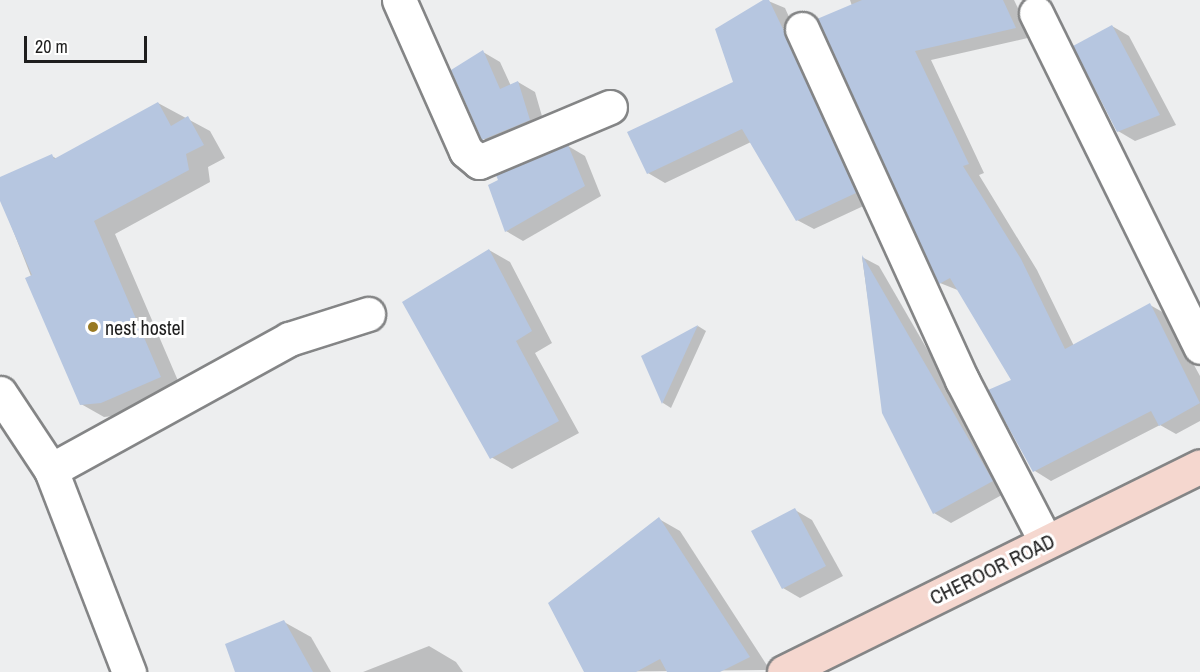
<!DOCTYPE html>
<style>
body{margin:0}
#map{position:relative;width:1200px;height:672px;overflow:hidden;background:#edeeef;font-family:"Archivo Narrow",sans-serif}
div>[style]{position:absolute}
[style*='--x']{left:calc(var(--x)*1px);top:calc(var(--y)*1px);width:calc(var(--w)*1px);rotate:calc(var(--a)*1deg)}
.shadow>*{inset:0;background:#0003}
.building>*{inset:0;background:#b6c6e0}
.roads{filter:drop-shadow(2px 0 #848586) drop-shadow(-2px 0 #848586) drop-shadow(0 2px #848586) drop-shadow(0 -2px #848586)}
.minor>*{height:33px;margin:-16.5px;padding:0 16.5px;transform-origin:16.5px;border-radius:16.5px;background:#fff}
.major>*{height:33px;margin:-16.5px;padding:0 16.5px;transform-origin:16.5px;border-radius:16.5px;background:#f5d7cf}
.dots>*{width:16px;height:16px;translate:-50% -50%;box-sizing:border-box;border:3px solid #fff;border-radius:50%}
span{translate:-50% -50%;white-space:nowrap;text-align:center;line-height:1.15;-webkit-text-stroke:6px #fff;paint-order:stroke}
.poi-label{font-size:20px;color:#1e1e1e}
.left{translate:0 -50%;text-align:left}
.street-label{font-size:20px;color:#1e1e1e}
.scale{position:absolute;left:24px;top:36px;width:123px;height:27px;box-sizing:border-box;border:3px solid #1e1e1e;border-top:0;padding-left:8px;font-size:18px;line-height:21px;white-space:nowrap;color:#1e1e1e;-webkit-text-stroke:4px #fff;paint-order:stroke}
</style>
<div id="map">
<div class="shadow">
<i style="clip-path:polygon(766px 0,785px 8px,872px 202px,814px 229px,797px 220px,751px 142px,665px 183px,648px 173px,734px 83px)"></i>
<i style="clip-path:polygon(850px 0,1014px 0,1032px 37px,931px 60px,984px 173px,979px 175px,1037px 270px,1074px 346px,1150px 305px,1166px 314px,1200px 376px,1200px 421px,1176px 434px,1160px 425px,1051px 481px,1035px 471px,991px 391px,1013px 381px,960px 291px,940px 283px,819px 19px,852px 6px)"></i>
<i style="clip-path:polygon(1112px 26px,1129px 36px,1176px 125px,1135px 141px,1118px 131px)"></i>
<i style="clip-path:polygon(483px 52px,500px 62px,511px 86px,518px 82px,535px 92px,546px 130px,501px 149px,484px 139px)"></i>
<i style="clip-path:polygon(158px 103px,210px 131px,225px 158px,208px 167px,210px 182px,115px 234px,182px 390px,124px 415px,104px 417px,81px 404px,0 197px,0 178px,52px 156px,57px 159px)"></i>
<i style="clip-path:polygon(568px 146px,585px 156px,601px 196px,523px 241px,506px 231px)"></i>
<i style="clip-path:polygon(489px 250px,510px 262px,552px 343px,535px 353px,579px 433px,512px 469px,491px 457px)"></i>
<i style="clip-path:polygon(862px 257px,879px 266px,1009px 491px,951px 523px,934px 513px,884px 412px)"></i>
<i style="clip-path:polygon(698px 326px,706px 331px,671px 408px,663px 403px,643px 357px)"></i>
<i style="clip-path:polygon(795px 510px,812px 520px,843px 576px,800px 598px,783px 588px,753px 532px)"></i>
<i style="clip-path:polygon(659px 519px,680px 531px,770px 670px,586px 672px)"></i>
<i style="clip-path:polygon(284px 622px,311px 637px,331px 672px,237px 672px)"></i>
<i style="clip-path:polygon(429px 646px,456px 662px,463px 672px,363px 672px)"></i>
</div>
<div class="building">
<i style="clip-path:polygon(763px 0,769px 0,783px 29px,856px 193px,796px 221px,742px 129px,647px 174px,627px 132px,733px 82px,715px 29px)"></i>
<i style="clip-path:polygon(862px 0,1003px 0,1016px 28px,915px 51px,969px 164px,963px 166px,1021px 259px,1065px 349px,1150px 303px,1200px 403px,1159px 426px,1151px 411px,1033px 472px,988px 390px,1011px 380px,950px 278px,939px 284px,817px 19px)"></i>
<i style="clip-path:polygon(1112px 25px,1160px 115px,1117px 132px,1073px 46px)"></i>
<i style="clip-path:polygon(483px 50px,500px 89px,518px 81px,530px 120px,482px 140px,451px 70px)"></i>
<i style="clip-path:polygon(158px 102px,171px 126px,188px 116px,204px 145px,186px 154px,189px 170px,94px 221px,161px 377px,101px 403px,80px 405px,25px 278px,32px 275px,0 201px,0 177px,52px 154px,54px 159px)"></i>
<i style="clip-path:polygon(568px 145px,585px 186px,505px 232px,488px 185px,498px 180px,496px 175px)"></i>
<i style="clip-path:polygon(489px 249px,532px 331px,516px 341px,559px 421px,490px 459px,402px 302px)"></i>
<i style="clip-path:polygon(862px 255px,993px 481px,933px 514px,882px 413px)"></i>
<i style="clip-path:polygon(698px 325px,662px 404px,641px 356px)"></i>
<i style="clip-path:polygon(795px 508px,826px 566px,782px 589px,751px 531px)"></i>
<i style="clip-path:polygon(659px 517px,750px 657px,720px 672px,667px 672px,660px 659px,636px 672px,584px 672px,548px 603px)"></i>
<i style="clip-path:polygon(284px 620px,313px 672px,235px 672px,225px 644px)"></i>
</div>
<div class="roads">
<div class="minor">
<i style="--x:399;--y:0;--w:165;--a:66.1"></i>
<i style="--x:466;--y:151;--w:17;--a:40"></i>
<i style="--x:479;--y:162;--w:142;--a:-22.8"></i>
<i style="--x:1036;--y:13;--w:372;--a:63.8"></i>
<i style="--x:802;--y:29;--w:386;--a:65.5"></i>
<i style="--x:962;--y:380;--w:182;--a:62.6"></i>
<i style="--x:0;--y:393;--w:92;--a:56.5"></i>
<i style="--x:51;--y:470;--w:217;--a:68.9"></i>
<i style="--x:51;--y:470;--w:272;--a:-28.8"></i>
<i style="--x:289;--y:339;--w:83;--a:-17.6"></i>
</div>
<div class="major">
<i style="--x:784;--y:672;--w:464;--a:-26.3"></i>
</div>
</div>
<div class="dots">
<i style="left:93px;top:327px;background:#987922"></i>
</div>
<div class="poi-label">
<span class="left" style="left:105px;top:327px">nest hostel</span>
</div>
<div class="street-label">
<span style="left:992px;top:569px;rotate:-26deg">CHEROOR ROAD</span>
</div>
<div class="scale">20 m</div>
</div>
